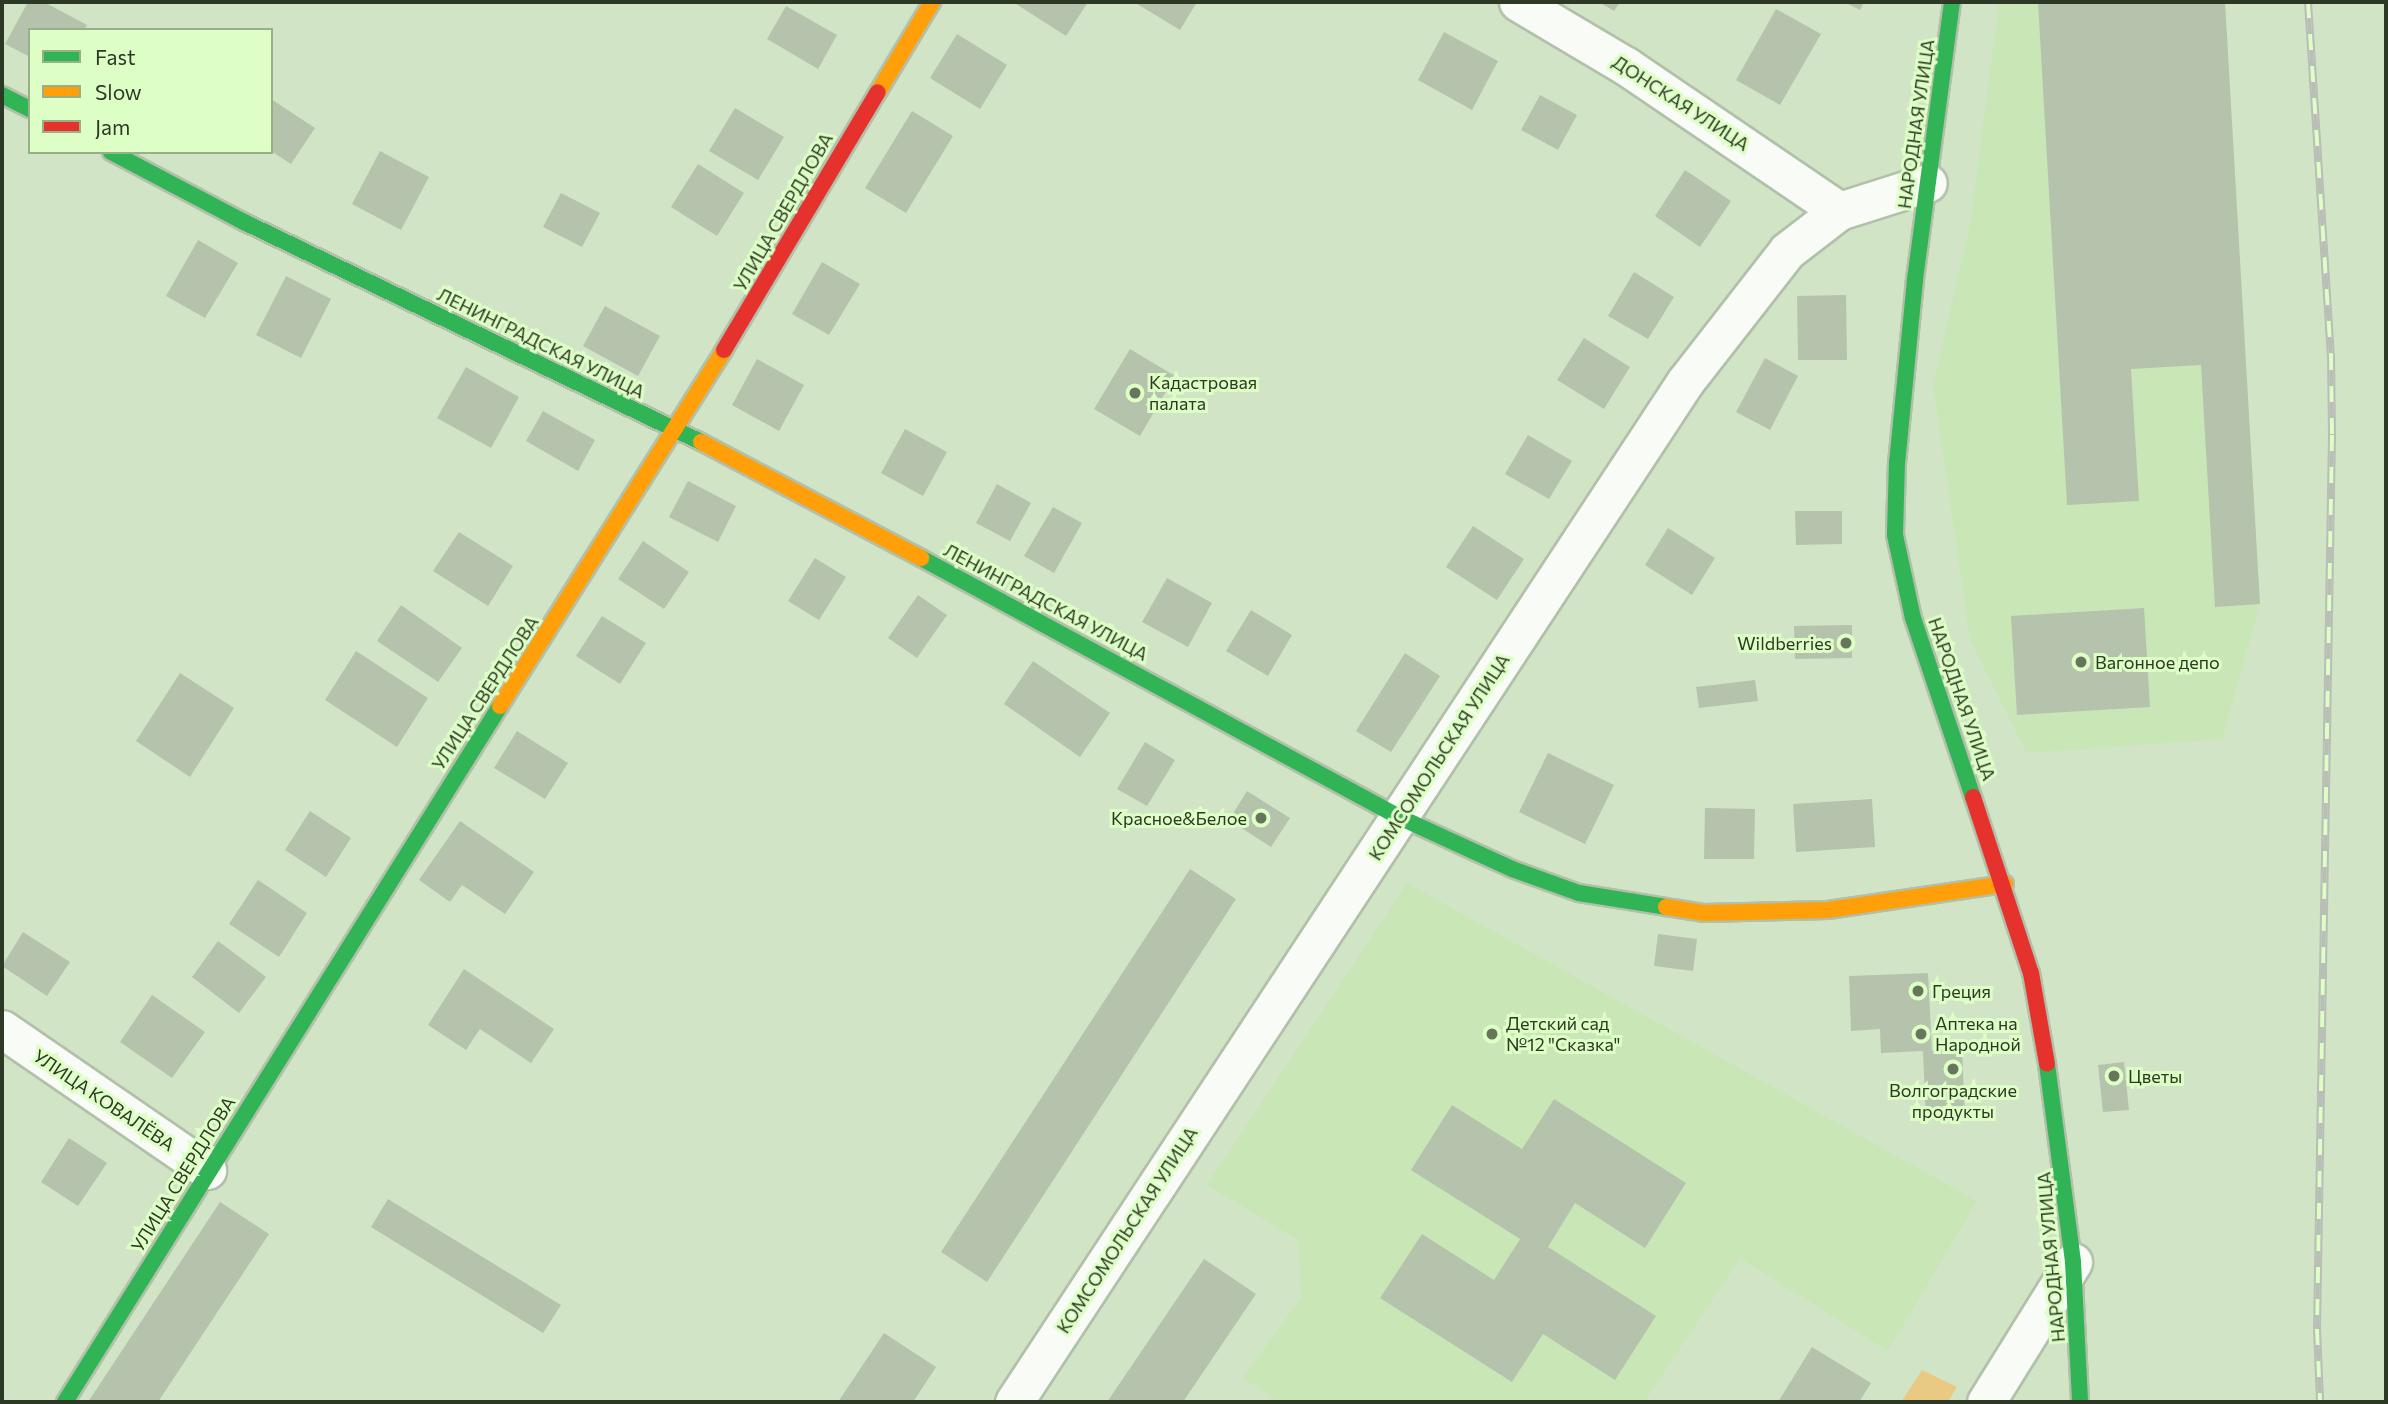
<!DOCTYPE html>
<meta charset="utf-8">
<style>
body{margin:0}
#map{position:relative;width:2388px;height:1404px;overflow:hidden;background:#d2e4c6;font-family:Commissioner,sans-serif}
div>[style]{position:absolute}
[style*='--x']{left:calc(var(--x)*1px);top:calc(var(--y)*1px);width:calc(var(--w)*1px);rotate:calc(var(--a)*1deg)}
.built>*{inset:0;background:#c9e6b6}
.green>*{inset:0;background:#eaca82}
.building>*{inset:0;background:#b5c3ac}
.roads{filter:drop-shadow(2px 0 #b2c0a9) drop-shadow(-2px 0 #b2c0a9) drop-shadow(0 2px #b2c0a9) drop-shadow(0 -2px #b2c0a9)}
.street>*{height:37px;margin:-18.5px;padding:0 18.5px;transform-origin:18.5px;border-radius:18.5px;background:#f8fbf6}
.fast>*{height:16px;margin:-8px;padding:0 8px;transform-origin:8px;border-radius:8px;background:#30b455}
.slow>*{height:16px;margin:-8px;padding:0 8px;transform-origin:8px;border-radius:8px;background:#ff9f0a}
.jam>*{height:16px;margin:-8px;padding:0 8px;transform-origin:8px;border-radius:8px;background:#e5322d}
.rail>*{height:8px;margin-top:-4px;transform-origin:0;background:repeating-linear-gradient(90deg,#ddffc6 0 16px,#b9beb6 0 32px);box-sizing:border-box;border-block:2px solid #b9beb6}
.dots>*{width:19px;height:19px;translate:-50% -50%;box-sizing:border-box;border:4px solid #ddffc6;border-radius:50%}
span{translate:-50% -50%;white-space:nowrap;text-align:center;line-height:1.15;-webkit-text-stroke:6px #ddffc6;paint-order:stroke}
.street-label{font-size:18px;color:#2d3924}
.poi-label{font-size:18px;color:#2d3924}
.left{translate:0 -50%;text-align:left}
.right{translate:-100% -50%;text-align:right}
.frame{position:absolute;inset:0;border:4px solid #2d3924;pointer-events:none}
.legend{position:absolute;left:28px;top:28px;width:245px;height:126px;box-sizing:border-box;background:#ddffc6;border:2px solid #97b085;margin:0;padding:9px 12px;list-style:none;font-size:21px;color:#2d3924}
.legend li{display:flex;align-items:center;gap:14px;height:35px}
.legend b{width:35px;border:2px solid #97b085}
</style>
<div id="map">
<div class="built">
<i style="clip-path:polygon(1999px 2px,2225px 2px,2260px 604px,2222px 739px,2027px 753px,1970px 639px,1933px 385px,1970px 225px)"></i>
<i style="clip-path:polygon(1407px 883px,1977px 1201px,1888px 1351px,1740px 1258px,1644px 1402px,1279px 1402px,1243px 1378px,1301px 1298px,1298px 1240px,1207px 1185px)"></i>
</div>
<div class="green">
<i style="clip-path:polygon(1922px 1370px,1957px 1387px,1948px 1402px,1901px 1402px)"></i>
</div>
<div class="building">
<i style="clip-path:polygon(28px 2px,44px 2px,87px 25px,84px 30px,30px 30px,30px 57px,5px 44px)"></i>
<i style="clip-path:polygon(1013px 2px,1088px 2px,1066px 36px)"></i>
<i style="clip-path:polygon(1134px 2px,1197px 2px,1180px 30px)"></i>
<i style="clip-path:polygon(1599px 2px,1620px 2px,1614px 11px)"></i>
<i style="clip-path:polygon(1844px 2px,1864px 2px,1860px 10px)"></i>
<i style="clip-path:polygon(2038px 2px,2225px 2px,2260px 604px,2215px 607px,2201px 365px,2131px 369px,2139px 501px,2067px 505px)"></i>
<i style="clip-path:polygon(786px 6px,837px 35px,818px 69px,767px 39px)"></i>
<i style="clip-path:polygon(1776px 9px,1821px 34px,1780px 105px,1736px 80px)"></i>
<i style="clip-path:polygon(1444px 32px,1498px 61px,1472px 110px,1418px 80px)"></i>
<i style="clip-path:polygon(957px 34px,1007px 65px,980px 109px,930px 78px)"></i>
<i style="clip-path:polygon(1540px 95px,1577px 115px,1558px 150px,1521px 130px)"></i>
<i style="clip-path:polygon(271px 99px,315px 128px,291px 164px,271px 151px)"></i>
<i style="clip-path:polygon(735px 108px,784px 137px,758px 180px,709px 151px)"></i>
<i style="clip-path:polygon(912px 111px,953px 136px,906px 213px,865px 188px)"></i>
<i style="clip-path:polygon(380px 151px,429px 177px,401px 230px,352px 204px)"></i>
<i style="clip-path:polygon(698px 164px,744px 193px,717px 236px,671px 207px)"></i>
<i style="clip-path:polygon(1685px 170px,1731px 201px,1700px 247px,1655px 216px)"></i>
<i style="clip-path:polygon(561px 193px,600px 213px,582px 247px,543px 227px)"></i>
<i style="clip-path:polygon(198px 240px,238px 263px,205px 318px,166px 296px)"></i>
<i style="clip-path:polygon(822px 262px,860px 284px,829px 335px,792px 314px)"></i>
<i style="clip-path:polygon(1634px 272px,1674px 297px,1648px 339px,1608px 316px)"></i>
<i style="clip-path:polygon(286px 276px,331px 299px,301px 358px,256px 335px)"></i>
<i style="clip-path:polygon(1846px 295px,1847px 360px,1798px 360px,1797px 296px)"></i>
<i style="clip-path:polygon(605px 306px,660px 336px,638px 376px,583px 346px)"></i>
<i style="clip-path:polygon(1584px 338px,1630px 367px,1604px 409px,1557px 380px)"></i>
<i style="clip-path:polygon(1130px 349px,1175px 376px,1140px 436px,1094px 409px)"></i>
<i style="clip-path:polygon(1765px 358px,1798px 376px,1770px 430px,1736px 412px)"></i>
<i style="clip-path:polygon(757px 359px,804px 385px,779px 431px,732px 405px)"></i>
<i style="clip-path:polygon(466px 367px,519px 397px,491px 448px,437px 418px)"></i>
<i style="clip-path:polygon(543px 411px,595px 440px,578px 471px,526px 441px)"></i>
<i style="clip-path:polygon(905px 429px,947px 452px,923px 496px,881px 473px)"></i>
<i style="clip-path:polygon(1528px 435px,1572px 461px,1549px 499px,1505px 474px)"></i>
<i style="clip-path:polygon(688px 481px,736px 506px,718px 542px,669px 517px)"></i>
<i style="clip-path:polygon(997px 484px,1031px 503px,1010px 541px,976px 523px)"></i>
<i style="clip-path:polygon(1053px 507px,1082px 523px,1054px 573px,1024px 556px)"></i>
<i style="clip-path:polygon(1795px 511px,1842px 511px,1842px 544px,1796px 545px)"></i>
<i style="clip-path:polygon(1473px 526px,1524px 559px,1497px 600px,1446px 567px)"></i>
<i style="clip-path:polygon(1668px 528px,1715px 558px,1692px 595px,1645px 565px)"></i>
<i style="clip-path:polygon(459px 532px,513px 566px,488px 606px,433px 571px)"></i>
<i style="clip-path:polygon(643px 541px,689px 572px,664px 609px,618px 579px)"></i>
<i style="clip-path:polygon(815px 558px,846px 577px,819px 620px,788px 601px)"></i>
<i style="clip-path:polygon(1167px 578px,1212px 603px,1188px 647px,1142px 622px)"></i>
<i style="clip-path:polygon(918px 595px,947px 615px,917px 658px,888px 638px)"></i>
<i style="clip-path:polygon(401px 605px,462px 648px,438px 682px,377px 641px)"></i>
<i style="clip-path:polygon(2144px 608px,2150px 707px,2017px 715px,2011px 616px)"></i>
<i style="clip-path:polygon(1251px 610px,1292px 635px,1268px 676px,1226px 651px)"></i>
<i style="clip-path:polygon(602px 616px,646px 643px,620px 684px,576px 656px)"></i>
<i style="clip-path:polygon(1852px 625px,1852px 658px,1795px 659px,1794px 626px)"></i>
<i style="clip-path:polygon(356px 651px,428px 698px,397px 747px,325px 700px)"></i>
<i style="clip-path:polygon(1405px 653px,1440px 676px,1391px 752px,1356px 731px)"></i>
<i style="clip-path:polygon(1033px 661px,1110px 713px,1080px 757px,1004px 704px)"></i>
<i style="clip-path:polygon(180px 673px,234px 708px,190px 777px,136px 741px)"></i>
<i style="clip-path:polygon(1755px 680px,1758px 701px,1699px 708px,1696px 687px)"></i>
<i style="clip-path:polygon(517px 731px,568px 763px,545px 799px,494px 768px)"></i>
<i style="clip-path:polygon(1145px 742px,1175px 760px,1147px 806px,1117px 789px)"></i>
<i style="clip-path:polygon(1548px 753px,1614px 785px,1585px 844px,1519px 812px)"></i>
<i style="clip-path:polygon(1247px 791px,1290px 818px,1271px 847px,1229px 820px)"></i>
<i style="clip-path:polygon(1872px 799px,1875px 847px,1796px 852px,1793px 804px)"></i>
<i style="clip-path:polygon(1705px 808px,1755px 809px,1754px 859px,1704px 859px)"></i>
<i style="clip-path:polygon(310px 811px,351px 838px,326px 877px,285px 850px)"></i>
<i style="clip-path:polygon(460px 821px,534px 872px,505px 914px,462px 885px,450px 902px,419px 880px)"></i>
<i style="clip-path:polygon(1190px 869px,1236px 899px,987px 1282px,941px 1252px)"></i>
<i style="clip-path:polygon(258px 880px,307px 913px,279px 957px,229px 924px)"></i>
<i style="clip-path:polygon(23px 932px,70px 962px,47px 996px,2px 966px)"></i>
<i style="clip-path:polygon(1658px 934px,1697px 939px,1693px 971px,1654px 966px)"></i>
<i style="clip-path:polygon(218px 941px,266px 977px,239px 1013px,192px 977px)"></i>
<i style="clip-path:polygon(464px 969px,554px 1029px,531px 1063px,480px 1029px,466px 1050px,428px 1025px)"></i>
<i style="clip-path:polygon(1928px 973px,1932px 1051px,1962px 1049px,1965px 1118px,1926px 1120px,1923px 1051px,1881px 1053px,1880px 1029px,1851px 1031px,1849px 976px)"></i>
<i style="clip-path:polygon(152px 995px,205px 1032px,172px 1078px,120px 1042px)"></i>
<i style="clip-path:polygon(2124px 1062px,2129px 1110px,2103px 1112px,2098px 1065px)"></i>
<i style="clip-path:polygon(1554px 1099px,1686px 1183px,1645px 1248px,1575px 1203px,1548px 1247px,1656px 1316px,1615px 1380px,1543px 1334px,1512px 1382px,1380px 1298px,1422px 1234px,1494px 1280px,1520px 1239px,1411px 1170px,1452px 1105px,1522px 1149px)"></i>
<i style="clip-path:polygon(69px 1138px,107px 1163px,78px 1206px,41px 1182px)"></i>
<i style="clip-path:polygon(388px 1199px,561px 1305px,543px 1333px,371px 1227px)"></i>
<i style="clip-path:polygon(220px 1202px,269px 1234px,158px 1402px,88px 1402px)"></i>
<i style="clip-path:polygon(1204px 1259px,1256px 1294px,1183px 1402px,1107px 1402px)"></i>
<i style="clip-path:polygon(884px 1333px,936px 1367px,913px 1402px,838px 1402px)"></i>
<i style="clip-path:polygon(1812px 1347px,1871px 1383px,1859px 1402px,1778px 1402px)"></i>
</div>
<div class="roads">
<div class="street">
<i style="--x:1518;--y:2;--w:126;--a:30.7"></i>
<i style="--x:1626;--y:66;--w:258;--a:34.2"></i>
<i style="--x:2;--y:1029;--w:249;--a:34.5"></i>
<i style="--x:1014;--y:1402;--w:1221;--a:-56.66"></i>
<i style="--x:1685;--y:382;--w:166;--a:-52.1"></i>
<i style="--x:1787;--y:251;--w:66;--a:-37.6"></i>
<i style="--x:1839;--y:211;--w:93;--a:-17.5"></i>
<i style="--x:1986;--y:1402;--w:165;--a:-58.1"></i>
</div>
<div class="fast">
<i style="--x:1952;--y:2;--w:280;--a:97.6"></i>
<i style="--x:1915;--y:280;--w:183;--a:95.6"></i>
<i style="--x:1897;--y:462;--w:73;--a:91.6"></i>
<i style="--x:1895;--y:535;--w:85;--a:77.8"></i>
<i style="--x:1913;--y:618;--w:189;--a:71.5"></i>
<i style="--x:2;--y:95;--w:31;--a:27"></i>
<i style="--x:111;--y:152;--w:150;--a:27.8"></i>
<i style="--x:244;--y:222;--w:507;--a:25.71"></i>
<i style="--x:921;--y:558;--w:544;--a:28.45"></i>
<i style="--x:1399;--y:817;--w:124;--a:24.7"></i>
<i style="--x:1512;--y:869;--w:71;--a:19.7"></i>
<i style="--x:1579;--y:893;--w:88;--a:9.1"></i>
<i style="--x:2047;--y:1064;--w:200;--a:82.5"></i>
<i style="--x:2073;--y:1262;--w:140;--a:87.1"></i>
<i style="--x:65;--y:1402;--w:821;--a:-57.99"></i>
</div>
<div class="slow">
<i style="--x:878;--y:92;--w:105;--a:-59"></i>
<i style="--x:701;--y:442;--w:249;--a:27.8"></i>
<i style="--x:500;--y:706;--w:421;--a:-57.8"></i>
<i style="--x:1666;--y:907;--w:39;--a:9"></i>
<i style="--x:1705;--y:913;--w:123;--a:-1.4"></i>
<i style="--x:1828;--y:910;--w:179;--a:-8.4"></i>
</div>
<div class="jam">
<i style="--x:724;--y:350;--w:300;--a:-59.2"></i>
<i style="--x:1973;--y:797;--w:185;--a:71.8"></i>
<i style="--x:2031;--y:973;--w:92;--a:80"></i>
</div>
</div>
<div class="rail">
<i style="--x:2308;--y:2;--w:353;--a:86.3"></i>
<i style="--x:2331;--y:354;--w:81;--a:89.3"></i>
<i style="--x:2332;--y:435;--w:894;--a:90.96"></i>
<i style="--x:2317;--y:1329;--w:73;--a:87.6"></i>
</div>
<div class="dots">
<i style="left:1135px;top:393px;background:#67755d"></i>
<i style="left:1846px;top:643px;background:#67755d"></i>
<i style="left:2081px;top:662px;background:#67755d"></i>
<i style="left:1261px;top:818px;background:#67755d"></i>
<i style="left:1918px;top:991px;background:#67755d"></i>
<i style="left:1492px;top:1034px;background:#67755d"></i>
<i style="left:1921px;top:1034px;background:#67755d"></i>
<i style="left:1953px;top:1069px;background:#67755d"></i>
<i style="left:2114px;top:1076px;background:#67755d"></i>
</div>
<div class="street-label">
<span style="left:1681px;top:103px;rotate:33deg">ДОНСКАЯ УЛИЦА</span>
<span style="left:1916px;top:124px;rotate:-82deg">НАРОДНАЯ УЛИЦА</span>
<span style="left:783px;top:212px;rotate:-60deg">УЛИЦА СВЕРДЛОВА</span>
<span style="left:541px;top:343px;rotate:26deg">ЛЕНИНГРАДСКАЯ УЛИЦА</span>
<span style="left:1046px;top:602px;rotate:28deg">ЛЕНИНГРАДСКАЯ УЛИЦА</span>
<span style="left:485px;top:693px;rotate:-57deg">УЛИЦА СВЕРДЛОВА</span>
<span style="left:1962px;top:699px;rotate:71deg">НАРОДНАЯ УЛИЦА</span>
<span style="left:1439px;top:757px;rotate:-57deg">КОМСОМОЛЬСКАЯ УЛИЦА</span>
<span style="left:104px;top:1100px;rotate:34deg">УЛИЦА КОВАЛЁВА</span>
<span style="left:183px;top:1174px;rotate:-58deg">УЛИЦА СВЕРДЛОВА</span>
<span style="left:1127px;top:1230px;rotate:-57deg">КОМСОМОЛЬСКАЯ УЛИЦА</span>
<span style="left:2051px;top:1257px;rotate:-95deg">НАРОДНАЯ УЛИЦА</span>
</div>
<div class="poi-label">
<span class="left" style="left:1149px;top:393px">Кадастровая<br>палата</span>
<span class="right" style="left:1832px;top:643px">Wildberries</span>
<span class="left" style="left:2095px;top:662px">Вагонное депо</span>
<span class="right" style="left:1247px;top:818px">Красное&amp;Белое</span>
<span class="left" style="left:1932px;top:991px">Греция</span>
<span class="left" style="left:1506px;top:1034px">Детский сад<br>№12 "Сказка"</span>
<span class="left" style="left:1935px;top:1034px">Аптека на<br>Народной</span>
<span class="left" style="left:2128px;top:1076px">Цветы</span>
<span style="left:1953px;top:1101px">Волгоградские<br>продукты</span>
</div>
<div class="frame"></div>
<ul class="legend">
<li><b style="height:9px;background:#30b455"></b>Fast</li>
<li><b style="height:9px;background:#ff9f0a"></b>Slow</li>
<li><b style="height:9px;background:#e5322d"></b>Jam</li>
</ul>
</div>
